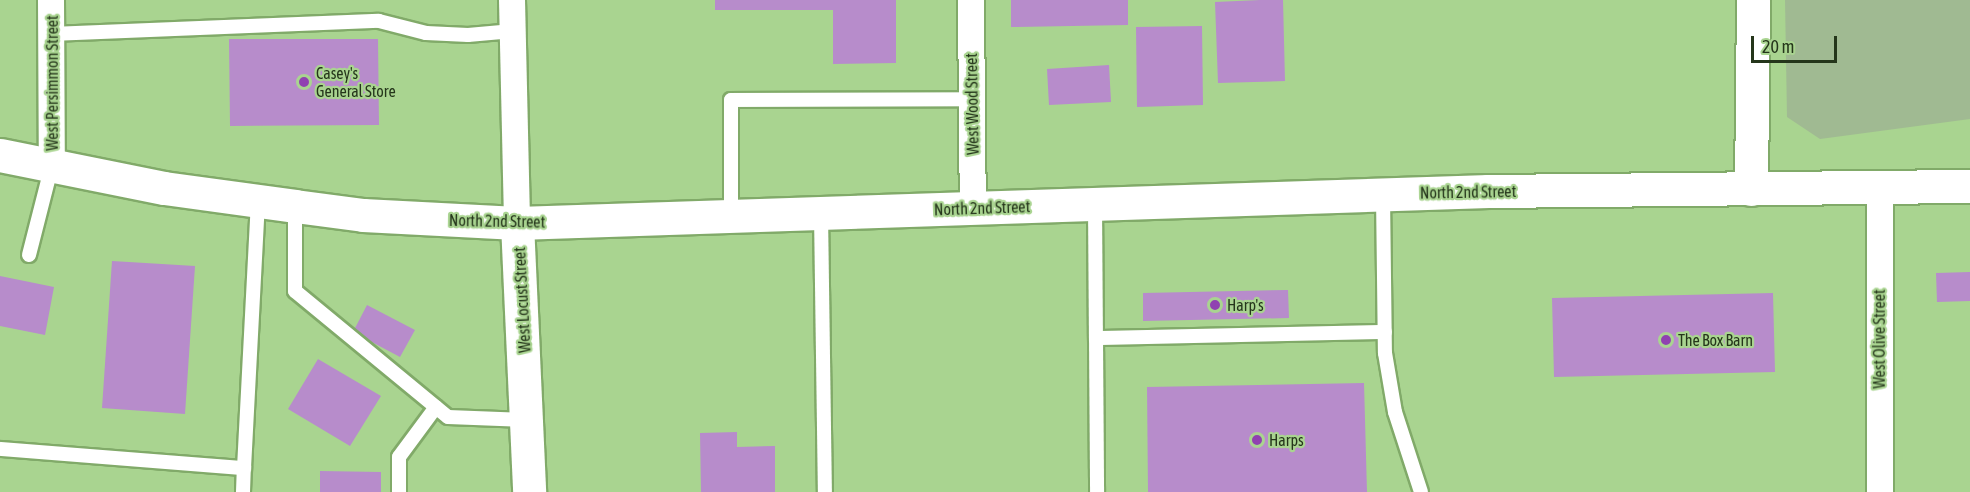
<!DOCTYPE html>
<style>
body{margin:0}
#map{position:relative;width:1970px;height:492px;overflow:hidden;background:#a9d490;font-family:"Asap Condensed",sans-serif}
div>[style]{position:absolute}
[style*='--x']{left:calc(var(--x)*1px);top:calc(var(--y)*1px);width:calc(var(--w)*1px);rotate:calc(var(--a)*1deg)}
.green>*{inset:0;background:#a0ba92}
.building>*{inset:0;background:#b78ccb}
.roads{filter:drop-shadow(2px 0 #81aa69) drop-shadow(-2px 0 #81aa69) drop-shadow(0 2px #81aa69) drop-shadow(0 -2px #81aa69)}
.service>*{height:14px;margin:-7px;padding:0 7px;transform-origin:7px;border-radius:7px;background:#fff}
.minor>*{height:26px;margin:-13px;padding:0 13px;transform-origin:13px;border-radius:13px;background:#fff}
.secondary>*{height:33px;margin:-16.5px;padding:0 16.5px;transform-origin:16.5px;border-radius:16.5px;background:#fff}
.dots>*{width:16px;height:16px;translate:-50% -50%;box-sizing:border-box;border:3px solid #a9d490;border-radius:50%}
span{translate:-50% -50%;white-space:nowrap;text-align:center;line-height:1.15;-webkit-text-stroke:4.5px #a9d490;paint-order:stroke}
.poi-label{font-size:16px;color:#25361b}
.left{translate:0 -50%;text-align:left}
.street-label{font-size:16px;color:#25361b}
.scale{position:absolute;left:1751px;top:36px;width:86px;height:27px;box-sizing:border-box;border:3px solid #25361b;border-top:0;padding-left:8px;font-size:18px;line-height:21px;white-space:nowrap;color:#25361b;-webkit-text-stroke:4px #a9d490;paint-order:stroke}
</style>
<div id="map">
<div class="green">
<i style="clip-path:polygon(1785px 0,1970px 0,1970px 119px,1820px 139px,1787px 117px)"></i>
</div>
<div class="building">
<i style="clip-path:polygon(715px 0,896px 0,896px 63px,833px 64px,833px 10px,715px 10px)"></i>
<i style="clip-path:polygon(1011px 0,1128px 0,1128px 25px,1011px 27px)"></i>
<i style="clip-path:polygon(1260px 0,1283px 0,1285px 81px,1218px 83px,1215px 2px)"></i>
<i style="clip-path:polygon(1202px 26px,1203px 105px,1137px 107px,1136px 27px)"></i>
<i style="clip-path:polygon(229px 39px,378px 39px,379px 125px,230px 126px)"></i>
<i style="clip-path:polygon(1109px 65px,1111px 102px,1049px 105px,1047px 69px)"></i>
<i style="clip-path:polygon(112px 261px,195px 266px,185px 414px,102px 408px)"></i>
<i style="clip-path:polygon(1970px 272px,1970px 301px,1937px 302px,1936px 273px)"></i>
<i style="clip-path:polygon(0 276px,54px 287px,45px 335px,0 326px)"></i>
<i style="clip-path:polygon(1288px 290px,1289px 318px,1143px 321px,1143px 293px)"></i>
<i style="clip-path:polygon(1773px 293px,1775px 372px,1554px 377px,1552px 298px)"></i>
<i style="clip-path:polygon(367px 305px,415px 330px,400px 357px,353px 332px)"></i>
<i style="clip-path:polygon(318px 359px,381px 396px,350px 446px,288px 409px)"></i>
<i style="clip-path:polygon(1364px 383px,1367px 492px,1148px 492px,1147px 387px)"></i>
<i style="clip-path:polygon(737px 432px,737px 447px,775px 446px,775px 492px,701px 492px,700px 433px)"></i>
<i style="clip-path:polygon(320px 471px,381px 472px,381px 492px,320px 492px)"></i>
</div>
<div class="roads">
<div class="service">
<i style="--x:51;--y:34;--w:328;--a:-2.3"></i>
<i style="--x:379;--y:21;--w:49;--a:14.3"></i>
<i style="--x:426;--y:33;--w:42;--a:2.7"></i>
<i style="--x:468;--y:35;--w:45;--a:-5.1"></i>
<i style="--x:1383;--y:195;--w:158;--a:89.3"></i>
<i style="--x:1385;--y:353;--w:60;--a:80.4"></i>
<i style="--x:1395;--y:412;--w:84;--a:72"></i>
<i style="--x:1095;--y:204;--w:134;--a:89.6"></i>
<i style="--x:1096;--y:338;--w:289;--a:-1.2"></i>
<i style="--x:295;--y:206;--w:85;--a:90"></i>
<i style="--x:295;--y:291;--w:198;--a:39.5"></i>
<i style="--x:448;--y:417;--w:78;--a:2.2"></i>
<i style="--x:821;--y:213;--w:279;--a:89.2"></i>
<i style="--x:731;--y:216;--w:116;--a:-90"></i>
<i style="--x:731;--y:100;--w:241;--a:-0.2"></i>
<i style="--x:29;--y:255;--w:93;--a:-75.7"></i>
<i style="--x:1096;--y:338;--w:154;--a:89.6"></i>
<i style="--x:0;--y:449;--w:245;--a:4.5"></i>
<i style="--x:244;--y:468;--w:268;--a:-87"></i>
<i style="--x:243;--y:492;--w:24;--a:-88"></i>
<i style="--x:399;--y:492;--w:35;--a:-90"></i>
<i style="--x:399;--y:457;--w:62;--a:-53.5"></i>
</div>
<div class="minor">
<i style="--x:51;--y:0;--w:165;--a:89.7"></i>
<i style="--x:512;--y:0;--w:223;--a:88.7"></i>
<i style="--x:971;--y:0;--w:209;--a:89.5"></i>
<i style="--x:1880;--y:492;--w:305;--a:-90"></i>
</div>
<div class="secondary">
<i style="--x:0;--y:155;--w:167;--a:11.4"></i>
<i style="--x:164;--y:188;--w:132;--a:7.8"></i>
<i style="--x:295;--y:206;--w:69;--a:7.5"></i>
<i style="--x:363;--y:215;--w:154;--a:3"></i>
<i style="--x:517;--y:223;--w:972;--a:-1.89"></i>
<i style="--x:1488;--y:191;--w:482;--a:-0.6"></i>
<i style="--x:1751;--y:189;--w:189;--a:-89.4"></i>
<i style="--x:517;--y:223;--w:269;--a:87.4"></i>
</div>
</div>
<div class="dots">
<i style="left:304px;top:82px;background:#9041b1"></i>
<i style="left:1215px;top:305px;background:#9041b1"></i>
<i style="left:1666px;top:340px;background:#9041b1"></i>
<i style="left:1257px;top:440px;background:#9041b1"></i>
</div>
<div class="poi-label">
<span class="left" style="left:316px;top:82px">Casey's<br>General Store</span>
<span class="left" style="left:1227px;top:305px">Harp's</span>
<span class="left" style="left:1678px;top:340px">The Box Barn</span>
<span class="left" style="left:1269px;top:440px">Harps</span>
</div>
<div class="street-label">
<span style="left:52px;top:83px;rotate:-90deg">West Persimmon Street</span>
<span style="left:972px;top:104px;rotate:-91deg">West Wood Street</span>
<span style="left:1468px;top:192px;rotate:-1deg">North 2nd Street</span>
<span style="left:982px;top:208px;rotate:-2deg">North 2nd Street</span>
<span style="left:497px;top:221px;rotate:1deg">North 2nd Street</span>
<span style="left:522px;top:300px;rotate:-93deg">West Locust Street</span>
<span style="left:1879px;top:339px;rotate:-90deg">West Olive Street</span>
</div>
<div class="scale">20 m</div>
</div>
